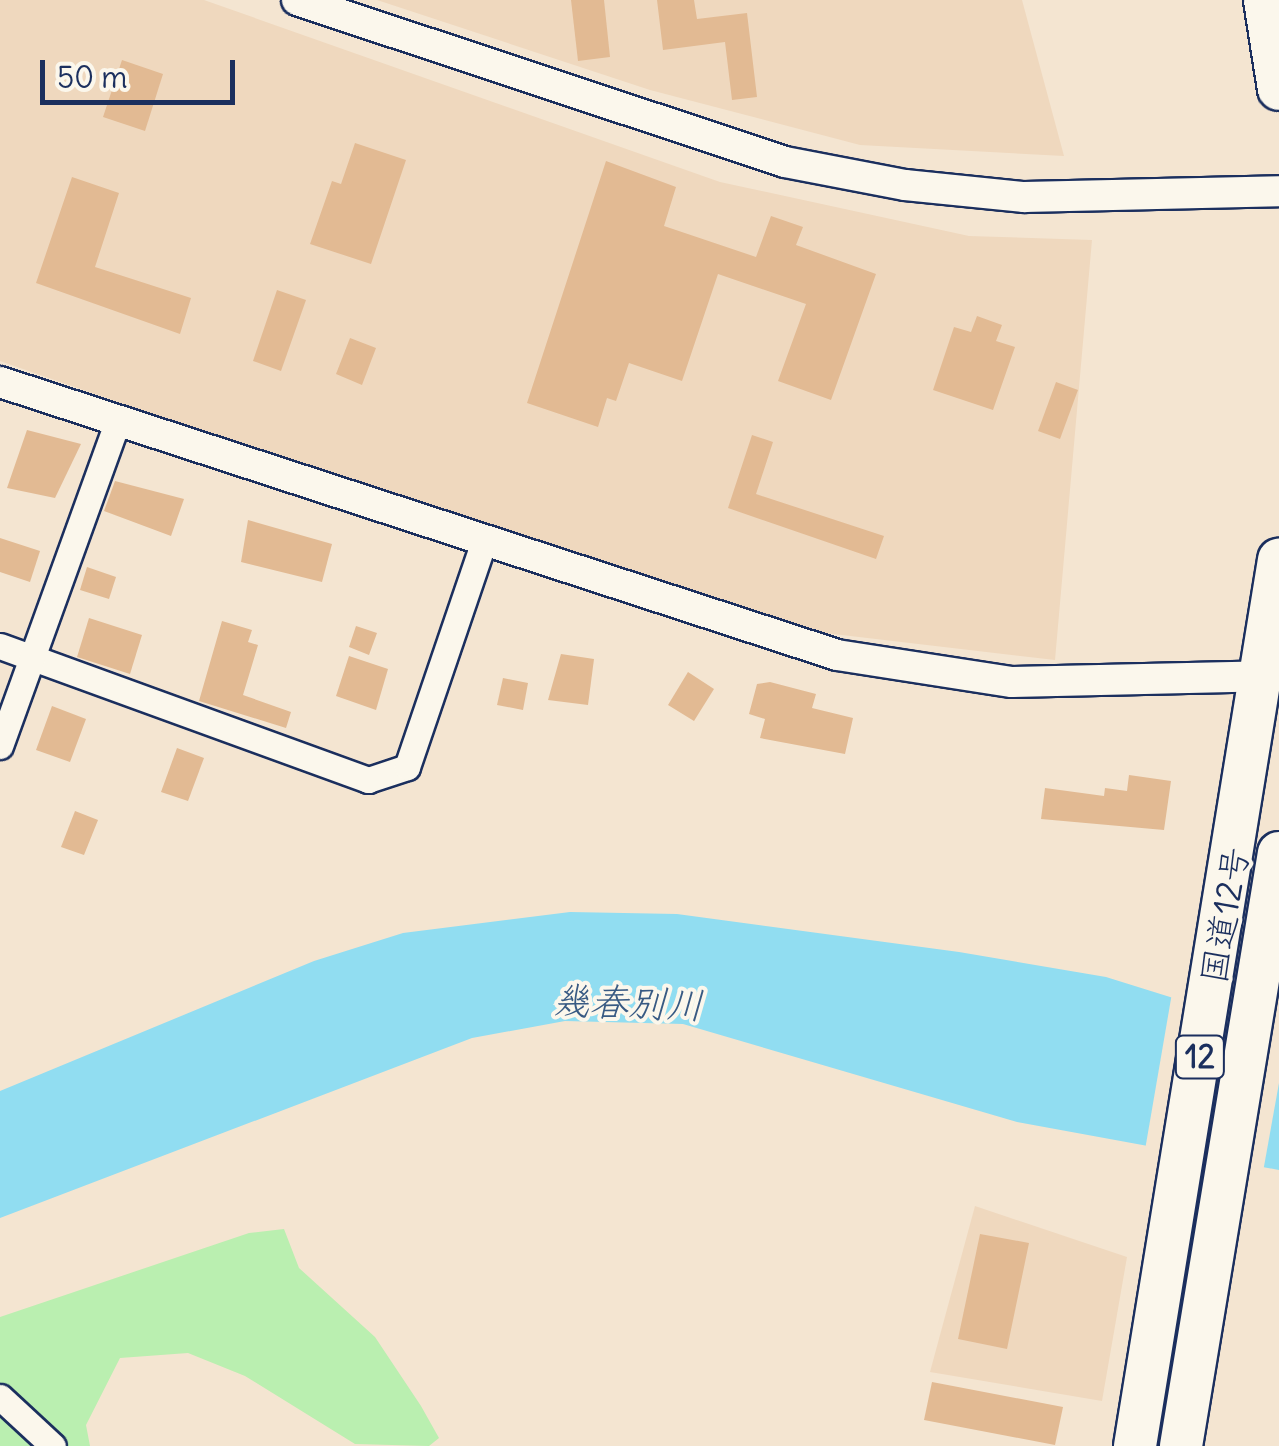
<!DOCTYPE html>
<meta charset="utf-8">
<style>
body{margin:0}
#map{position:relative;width:1279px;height:1446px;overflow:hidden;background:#f4e5d1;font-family:Delius,"Klee One",sans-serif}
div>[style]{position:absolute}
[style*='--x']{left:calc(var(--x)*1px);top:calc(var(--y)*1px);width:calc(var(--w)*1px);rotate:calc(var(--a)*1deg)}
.built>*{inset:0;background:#efd8be}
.green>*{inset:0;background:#baefb0}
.water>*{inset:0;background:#91ddf1}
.pier>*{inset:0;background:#f4e5d1}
.building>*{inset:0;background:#e2ba93}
.roads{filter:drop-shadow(2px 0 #1b2f5e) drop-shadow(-2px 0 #1b2f5e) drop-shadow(0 2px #1b2f5e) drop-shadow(0 -2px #1b2f5e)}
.minor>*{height:25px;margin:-12.5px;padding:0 12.5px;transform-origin:12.5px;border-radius:12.5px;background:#fbf7ec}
.tertiary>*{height:30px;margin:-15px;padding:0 15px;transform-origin:15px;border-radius:15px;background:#fbf7ec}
.trunk>*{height:42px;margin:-21px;padding:0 21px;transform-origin:21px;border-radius:21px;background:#fbf7ec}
span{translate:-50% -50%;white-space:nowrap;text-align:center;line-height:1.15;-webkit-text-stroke:8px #fbf7ec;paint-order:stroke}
.shield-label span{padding:2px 8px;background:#fbf7ec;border:2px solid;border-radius:8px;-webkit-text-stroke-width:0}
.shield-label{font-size:32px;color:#1b2f5e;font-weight:700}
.street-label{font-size:35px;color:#1b2f5e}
.water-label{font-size:38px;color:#385a83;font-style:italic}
.scale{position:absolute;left:40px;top:60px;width:195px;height:45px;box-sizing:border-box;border:5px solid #1b2f5e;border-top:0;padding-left:12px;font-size:30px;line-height:35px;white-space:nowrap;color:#1b2f5e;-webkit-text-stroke:8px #fbf7ec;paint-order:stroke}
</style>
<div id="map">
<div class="built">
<i style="clip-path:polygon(0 0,204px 0,720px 182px,969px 236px,1092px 240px,1055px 660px,825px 633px,302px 466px,0 361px)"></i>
<i style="clip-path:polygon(377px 0,1022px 0,1064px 156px,860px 145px,650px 90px)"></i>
<i style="clip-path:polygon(975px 1206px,1127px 1257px,1102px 1401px,930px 1372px)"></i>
</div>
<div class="green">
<i style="clip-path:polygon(284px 1229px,299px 1268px,375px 1337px,421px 1406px,439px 1438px,429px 1446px,355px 1444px,245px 1376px,188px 1353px,120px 1358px,86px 1425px,90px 1446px,0 1446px,0 1317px,249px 1233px)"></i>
</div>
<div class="water">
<i style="clip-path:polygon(570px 912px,677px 914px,959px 952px,1106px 977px,1279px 1031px,1279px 1170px,1017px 1122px,683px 1024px,565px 1021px,472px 1038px,0 1218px,0 1091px,314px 961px,403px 933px)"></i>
</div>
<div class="pier">
<i style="clip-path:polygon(1172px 993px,1279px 1026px,1279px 1083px,1263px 1172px,1145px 1150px)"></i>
</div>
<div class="building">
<i style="clip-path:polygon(571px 0,604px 0,610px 57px,578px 61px)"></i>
<i style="clip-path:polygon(657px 0,694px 0,697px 19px,747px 13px,757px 97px,732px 100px,725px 42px,663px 50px)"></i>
<i style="clip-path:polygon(122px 60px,163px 74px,145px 131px,103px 117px)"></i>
<i style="clip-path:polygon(355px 143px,406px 160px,371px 264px,310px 244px,332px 181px,341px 184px)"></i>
<i style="clip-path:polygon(606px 161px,676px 187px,664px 226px,756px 257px,771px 216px,803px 227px,796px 245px,876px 274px,831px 400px,778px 381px,806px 304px,718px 274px,682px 381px,629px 363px,616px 401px,607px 398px,598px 427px,527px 403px)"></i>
<i style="clip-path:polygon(72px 177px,119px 193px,95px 267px,191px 298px,180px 334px,36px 283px)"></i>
<i style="clip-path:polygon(277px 290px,306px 300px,281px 371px,253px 361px)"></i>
<i style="clip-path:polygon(977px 316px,1002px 325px,996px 341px,1015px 347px,993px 410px,933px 390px,954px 327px,971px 332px)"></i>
<i style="clip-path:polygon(350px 338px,376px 348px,362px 385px,336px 374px)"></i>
<i style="clip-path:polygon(1056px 382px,1078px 390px,1060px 439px,1038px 431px)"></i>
<i style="clip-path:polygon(27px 430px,81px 444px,55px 498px,7px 488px)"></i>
<i style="clip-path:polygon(752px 435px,773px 442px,756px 494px,884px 536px,876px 559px,728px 508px)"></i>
<i style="clip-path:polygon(115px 481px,184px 499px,171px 536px,104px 511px)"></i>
<i style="clip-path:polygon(248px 520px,332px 544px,322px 582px,241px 562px)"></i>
<i style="clip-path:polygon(0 538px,40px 551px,30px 582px,0 572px)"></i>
<i style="clip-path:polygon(87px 567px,116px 577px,109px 599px,80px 590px)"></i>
<i style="clip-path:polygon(89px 618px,142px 635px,130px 674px,77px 657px)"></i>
<i style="clip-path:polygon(222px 621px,252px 630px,248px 642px,258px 645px,243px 695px,291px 712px,286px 728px,199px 701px)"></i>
<i style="clip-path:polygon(356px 626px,377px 633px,369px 655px,349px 647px)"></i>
<i style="clip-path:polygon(561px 654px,594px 659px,588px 705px,548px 700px)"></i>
<i style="clip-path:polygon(349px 656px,388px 669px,376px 710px,336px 696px)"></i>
<i style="clip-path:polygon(688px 672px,714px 689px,694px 721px,668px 705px)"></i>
<i style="clip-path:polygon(503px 678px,528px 683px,523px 710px,497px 705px)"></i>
<i style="clip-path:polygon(770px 682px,816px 694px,812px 708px,853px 718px,845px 754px,760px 738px,765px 719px,749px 714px,757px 684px)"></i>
<i style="clip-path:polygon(52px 706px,86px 719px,70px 762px,36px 750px)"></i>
<i style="clip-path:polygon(177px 748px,204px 758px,188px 801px,161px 792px)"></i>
<i style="clip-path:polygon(1129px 775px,1171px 781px,1164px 830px,1041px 819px,1045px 788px,1104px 796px,1105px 788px,1127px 791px)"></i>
<i style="clip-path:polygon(75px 811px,98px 820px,84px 855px,61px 847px)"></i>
<i style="clip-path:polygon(980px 1234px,1029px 1243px,1007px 1349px,958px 1339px)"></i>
<i style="clip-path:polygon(932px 1382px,1063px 1407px,1055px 1445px,924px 1420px)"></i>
</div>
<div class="roads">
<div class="minor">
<i style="--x:0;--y:646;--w:392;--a:20"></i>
<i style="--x:368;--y:780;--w:41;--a:-18.4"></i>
<i style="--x:407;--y:767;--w:236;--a:-71.2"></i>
<i style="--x:0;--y:746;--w:344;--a:-70.1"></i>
<i style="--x:0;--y:1397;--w:72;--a:42.8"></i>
</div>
<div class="tertiary">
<i style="--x:297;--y:0;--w:514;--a:18.36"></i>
<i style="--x:785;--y:162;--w:122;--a:10.9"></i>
<i style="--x:905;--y:185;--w:120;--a:5.8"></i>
<i style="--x:1024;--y:197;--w:255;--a:-1.3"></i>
<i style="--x:0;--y:382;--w:880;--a:18.06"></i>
<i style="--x:837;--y:655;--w:177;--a:8.8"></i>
<i style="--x:1012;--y:682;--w:264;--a:-1.3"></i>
</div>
<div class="trunk">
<i style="--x:1265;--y:0;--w:90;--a:81.1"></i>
<i style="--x:1135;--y:1446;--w:898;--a:-80.77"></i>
<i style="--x:1181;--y:1446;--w:601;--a:-80.62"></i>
</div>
</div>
<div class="shield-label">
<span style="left:1200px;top:1057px">12</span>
</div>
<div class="street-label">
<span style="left:1224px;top:915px;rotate:-80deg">国道12号</span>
</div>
<div class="water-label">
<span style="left:628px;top:1003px;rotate:2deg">幾春別川</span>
</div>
<div class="scale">50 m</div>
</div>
